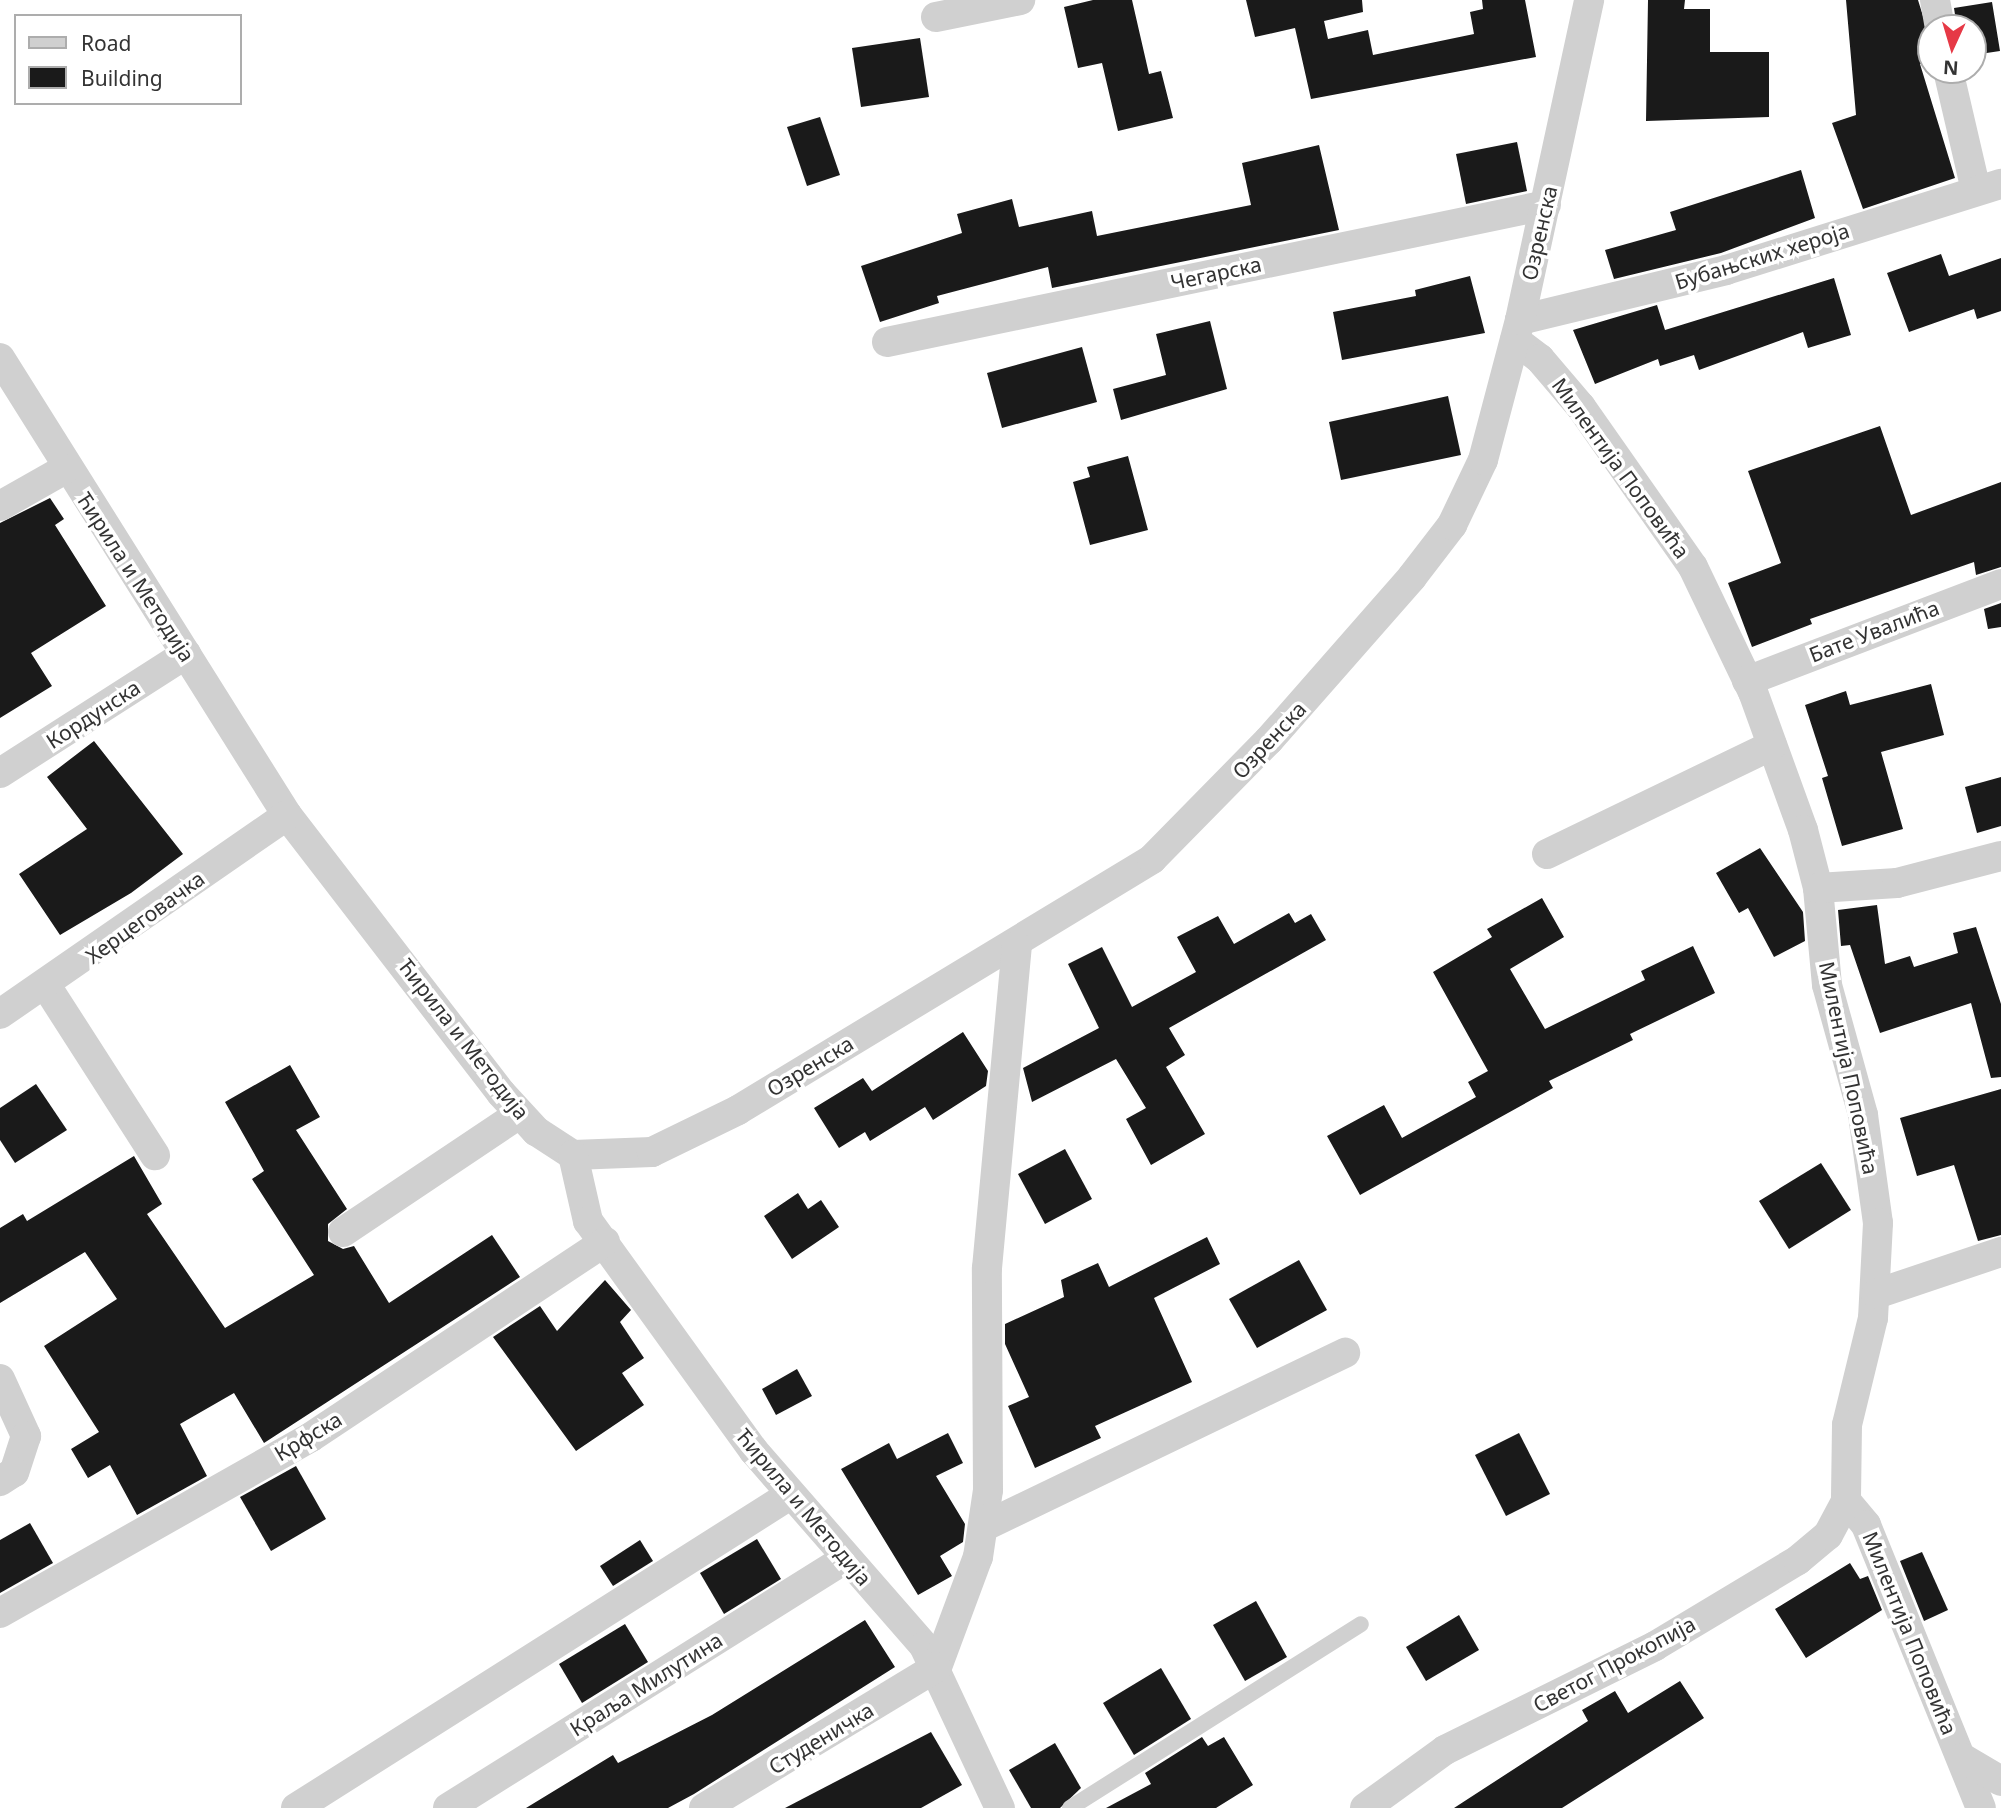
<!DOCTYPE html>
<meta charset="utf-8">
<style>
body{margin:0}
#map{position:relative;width:2001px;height:1808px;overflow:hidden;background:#fff;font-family:"Noto Sans",sans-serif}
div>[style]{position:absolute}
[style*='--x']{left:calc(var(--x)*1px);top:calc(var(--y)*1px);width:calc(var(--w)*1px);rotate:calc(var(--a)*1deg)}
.building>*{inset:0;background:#1a1a1a}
.lane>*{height:16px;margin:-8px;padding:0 8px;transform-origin:8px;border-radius:8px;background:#d0d0d0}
.street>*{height:30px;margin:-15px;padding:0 15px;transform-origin:15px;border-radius:15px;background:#d0d0d0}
span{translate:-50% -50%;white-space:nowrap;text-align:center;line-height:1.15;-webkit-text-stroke:7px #fff;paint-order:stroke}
.street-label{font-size:21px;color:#333}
.legend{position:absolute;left:14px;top:14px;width:228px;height:91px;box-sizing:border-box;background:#fff;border:2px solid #adadad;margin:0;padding:9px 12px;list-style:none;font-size:21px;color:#333}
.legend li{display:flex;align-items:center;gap:14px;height:35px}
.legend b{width:35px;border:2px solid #adadad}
.north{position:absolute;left:1917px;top:14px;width:70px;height:70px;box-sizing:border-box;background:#fff;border:2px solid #adadad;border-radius:50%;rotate:184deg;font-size:19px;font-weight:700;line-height:28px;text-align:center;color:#333}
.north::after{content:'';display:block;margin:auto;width:24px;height:32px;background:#e63946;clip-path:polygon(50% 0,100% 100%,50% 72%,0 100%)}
</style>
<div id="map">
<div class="building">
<i style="clip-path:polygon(1093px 0,1132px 0,1149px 74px,1161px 71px,1173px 118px,1118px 131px,1102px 63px,1078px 68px,1064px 7px)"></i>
<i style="clip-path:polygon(1246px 0,1362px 0,1363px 12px,1324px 21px,1328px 39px,1368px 30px,1373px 55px,1474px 34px,1470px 12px,1483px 9px,1482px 0,1525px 0,1536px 57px,1311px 99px,1295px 28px,1255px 37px)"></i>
<i style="clip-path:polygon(1648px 0,1685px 0,1684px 9px,1710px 9px,1710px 52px,1769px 52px,1769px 117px,1646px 121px)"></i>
<i style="clip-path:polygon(1846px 0,1918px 0,1931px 42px,1931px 62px,1920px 64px,1955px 178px,1863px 209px,1832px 123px,1856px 115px)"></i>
<i style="clip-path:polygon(1992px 2px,2000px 51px,1973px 55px,1973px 28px,1957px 28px,1954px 8px)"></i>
<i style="clip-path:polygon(920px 38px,929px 97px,861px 107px,852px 48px)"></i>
<i style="clip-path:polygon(820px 117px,840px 175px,807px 186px,787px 127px)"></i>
<i style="clip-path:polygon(1517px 142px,1527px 191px,1466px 204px,1456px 154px)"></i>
<i style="clip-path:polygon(1319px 145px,1339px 230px,1052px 288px,1048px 267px,937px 296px,939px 303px,880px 322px,861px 266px,962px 233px,957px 214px,1012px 199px,1019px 227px,1092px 211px,1097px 236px,1251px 205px,1242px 163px)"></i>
<i style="clip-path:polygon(1801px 170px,1815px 218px,1721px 253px,1614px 279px,1605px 250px,1676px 230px,1670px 212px)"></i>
<i style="clip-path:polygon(1941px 254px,1949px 276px,2001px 258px,2001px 311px,1977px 319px,1974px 309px,1909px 332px,1887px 273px)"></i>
<i style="clip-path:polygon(1470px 276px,1485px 333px,1342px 360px,1333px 312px,1416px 296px,1415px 290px)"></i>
<i style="clip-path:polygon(1834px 278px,1851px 335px,1808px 348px,1803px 332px,1699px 370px,1694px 355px,1660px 366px,1658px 359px,1595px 384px,1573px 330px,1657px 305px,1665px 330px)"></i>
<i style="clip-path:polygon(1210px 321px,1227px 389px,1121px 420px,1113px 389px,1166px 375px,1156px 334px)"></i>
<i style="clip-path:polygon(1082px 347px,1097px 402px,1002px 428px,987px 373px)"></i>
<i style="clip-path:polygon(1448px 396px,1461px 455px,1341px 480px,1329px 422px)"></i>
<i style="clip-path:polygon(1880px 426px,1911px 515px,2001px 482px,2001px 567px,1976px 575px,1974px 562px,1810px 619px,1812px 624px,1752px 647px,1728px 583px,1781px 563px,1748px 471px)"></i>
<i style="clip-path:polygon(1128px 456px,1148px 530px,1090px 545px,1073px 482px,1090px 477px,1087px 467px)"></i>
<i style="clip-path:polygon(50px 498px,64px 519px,55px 525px,106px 606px,31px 653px,52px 686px,0 718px,0 523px)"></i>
<i style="clip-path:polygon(2001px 603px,2001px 627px,1988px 629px,1984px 609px)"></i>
<i style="clip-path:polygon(1931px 684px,1944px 735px,1881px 752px,1903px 829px,1842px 846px,1822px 778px,1828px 776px,1805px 705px,1846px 691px,1850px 705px)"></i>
<i style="clip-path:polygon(94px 741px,183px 854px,131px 893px,60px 935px,19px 874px,87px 829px,47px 777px)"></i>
<i style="clip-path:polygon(2001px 777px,2001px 826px,1977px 833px,1965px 787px)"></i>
<i style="clip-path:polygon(1760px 848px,1803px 912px,1805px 941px,1774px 957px,1748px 908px,1739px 913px,1716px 873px)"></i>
<i style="clip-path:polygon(1542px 898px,1564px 937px,1510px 969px,1545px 1029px,1645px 980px,1641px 971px,1693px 946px,1715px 993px,1630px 1034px,1633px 1040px,1549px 1081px,1553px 1088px,1360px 1195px,1327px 1136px,1384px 1105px,1402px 1138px,1476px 1097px,1468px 1082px,1488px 1071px,1433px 972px,1492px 937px,1487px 929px)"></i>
<i style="clip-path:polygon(1877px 905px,1885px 964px,1910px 956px,1914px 967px,1958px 953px,1953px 933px,1976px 927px,2001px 1004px,2001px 1077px,1991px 1078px,1971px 1003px,1880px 1033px,1850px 945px,1841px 946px,1838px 910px)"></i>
<i style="clip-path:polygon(1289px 913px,1295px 923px,1311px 914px,1326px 940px,1169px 1028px,1185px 1055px,1166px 1067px,1205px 1134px,1151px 1165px,1126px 1119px,1146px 1108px,1116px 1059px,1032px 1102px,1023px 1068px,1099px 1028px,1068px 964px,1102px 947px,1132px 1007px,1196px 972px,1177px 937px,1218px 916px,1234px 944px)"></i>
<i style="clip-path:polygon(963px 1032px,988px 1071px,986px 1086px,933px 1120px,925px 1107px,870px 1141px,865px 1132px,839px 1148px,814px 1108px,863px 1078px,872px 1091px)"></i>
<i style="clip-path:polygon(290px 1065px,320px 1117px,296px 1130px,347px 1209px,328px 1224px,328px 1241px,343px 1249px,354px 1246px,389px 1303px,492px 1235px,520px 1277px,264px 1443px,234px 1393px,180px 1424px,207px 1476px,137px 1515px,110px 1465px,88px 1478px,71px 1449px,99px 1432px,44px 1346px,117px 1299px,85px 1252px,0 1303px,0 1228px,23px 1214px,27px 1221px,134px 1156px,162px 1204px,147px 1214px,225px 1328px,314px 1275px,252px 1179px,264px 1171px,225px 1102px)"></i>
<i style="clip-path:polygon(36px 1084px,67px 1130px,15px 1163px,0 1140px,0 1108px)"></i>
<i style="clip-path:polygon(2001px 1089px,2001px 1235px,1978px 1241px,1954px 1165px,1917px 1176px,1900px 1118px)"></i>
<i style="clip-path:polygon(1065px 1149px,1092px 1199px,1045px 1224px,1018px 1174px)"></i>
<i style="clip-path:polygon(1821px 1163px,1851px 1210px,1789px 1249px,1759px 1201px)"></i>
<i style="clip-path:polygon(798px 1193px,808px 1209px,821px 1200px,839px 1227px,792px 1259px,764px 1216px)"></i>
<i style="clip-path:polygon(1207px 1237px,1220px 1264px,1154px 1298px,1192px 1382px,1095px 1426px,1101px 1438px,1035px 1468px,1008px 1406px,1029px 1397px,1005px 1344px,1005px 1324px,1064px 1297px,1061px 1280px,1098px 1263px,1109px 1287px)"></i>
<i style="clip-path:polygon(1299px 1260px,1327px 1310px,1257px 1348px,1229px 1299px)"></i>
<i style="clip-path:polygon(605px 1280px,631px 1310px,620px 1322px,644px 1358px,622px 1373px,644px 1405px,576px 1451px,493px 1337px,540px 1306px,557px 1331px)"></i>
<i style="clip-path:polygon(797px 1369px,812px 1396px,776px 1415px,762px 1389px)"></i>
<i style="clip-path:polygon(948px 1433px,963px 1463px,936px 1476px,965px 1524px,963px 1542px,940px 1556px,952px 1576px,918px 1595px,841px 1469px,889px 1443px,897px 1459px)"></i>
<i style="clip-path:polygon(1519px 1433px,1550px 1494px,1506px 1516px,1475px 1455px)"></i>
<i style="clip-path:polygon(296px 1466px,326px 1519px,271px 1551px,240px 1497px)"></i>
<i style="clip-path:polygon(30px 1523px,53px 1563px,0 1593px,0 1540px)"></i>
<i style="clip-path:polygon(757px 1539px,781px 1579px,724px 1614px,700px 1573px)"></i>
<i style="clip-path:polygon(640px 1540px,653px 1561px,613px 1586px,600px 1566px)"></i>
<i style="clip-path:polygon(1922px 1552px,1948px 1610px,1924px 1621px,1900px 1561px)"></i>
<i style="clip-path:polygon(1850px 1563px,1860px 1579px,1868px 1576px,1882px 1610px,1806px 1658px,1775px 1609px)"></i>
<i style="clip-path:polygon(1256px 1601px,1287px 1657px,1245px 1681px,1213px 1625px)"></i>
<i style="clip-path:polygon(1459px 1615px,1479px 1650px,1426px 1681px,1406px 1647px)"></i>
<i style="clip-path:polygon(865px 1620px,895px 1667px,694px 1794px,668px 1808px,526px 1808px,613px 1755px,618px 1763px,712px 1715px)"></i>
<i style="clip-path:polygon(625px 1624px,648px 1662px,582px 1703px,559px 1664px)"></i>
<i style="clip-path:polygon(1161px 1668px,1191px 1719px,1134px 1755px,1103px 1703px)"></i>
<i style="clip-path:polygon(1680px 1681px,1704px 1718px,1562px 1808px,1454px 1808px,1588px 1721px,1582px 1710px,1615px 1691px,1628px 1713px)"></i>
<i style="clip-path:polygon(931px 1732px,962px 1785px,921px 1808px,785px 1808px)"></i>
<i style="clip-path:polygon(1202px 1737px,1208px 1746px,1224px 1737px,1253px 1785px,1216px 1808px,1106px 1808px,1151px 1784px,1145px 1773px)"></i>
<i style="clip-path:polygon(1055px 1743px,1081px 1788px,1060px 1808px,1031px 1808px,1009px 1770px)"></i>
</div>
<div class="lane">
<i style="--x:1070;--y:1808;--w:344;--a:-32.3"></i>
</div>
<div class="street">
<i style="--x:1935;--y:0;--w:28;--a:80"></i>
<i style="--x:936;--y:17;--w:86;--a:-11.4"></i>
<i style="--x:1948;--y:70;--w:123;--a:76.9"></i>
<i style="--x:1520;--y:320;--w:212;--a:-13.6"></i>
<i style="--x:1726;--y:270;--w:288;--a:-17.4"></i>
<i style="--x:1515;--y:340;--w:31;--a:37"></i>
<i style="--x:1540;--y:359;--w:63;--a:49.5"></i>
<i style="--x:1581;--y:407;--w:195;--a:55"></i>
<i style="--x:1693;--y:567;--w:139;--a:64.4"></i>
<i style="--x:1753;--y:692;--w:147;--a:70.1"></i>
<i style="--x:1803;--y:830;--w:60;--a:75.5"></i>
<i style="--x:1818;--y:888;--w:97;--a:84.7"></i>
<i style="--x:1827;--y:985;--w:135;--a:74.5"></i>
<i style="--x:1863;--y:1115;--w:109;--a:82.1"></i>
<i style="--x:1878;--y:1223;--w:95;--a:93"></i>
<i style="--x:1873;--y:1318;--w:110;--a:103.7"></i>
<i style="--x:1847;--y:1425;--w:76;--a:90.8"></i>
<i style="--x:1846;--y:1501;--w:31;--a:50"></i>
<i style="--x:1866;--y:1525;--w:305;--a:67.9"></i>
<i style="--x:887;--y:342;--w:673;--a:-11.74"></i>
<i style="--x:0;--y:358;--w:540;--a:57.87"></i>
<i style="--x:287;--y:815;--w:351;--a:52.4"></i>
<i style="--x:501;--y:1093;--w:52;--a:47.4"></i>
<i style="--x:536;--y:1131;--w:44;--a:33"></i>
<i style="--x:573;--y:1155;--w:79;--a:-2.2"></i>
<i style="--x:652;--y:1152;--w:96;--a:-26"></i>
<i style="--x:738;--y:1110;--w:484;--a:-31.2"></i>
<i style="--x:1152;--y:859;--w:167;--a:-45.5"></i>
<i style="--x:1269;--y:740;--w:217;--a:-48.7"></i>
<i style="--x:1412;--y:577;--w:66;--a:-52.4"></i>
<i style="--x:1452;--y:525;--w:72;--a:-64.5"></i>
<i style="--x:1483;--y:460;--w:145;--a:-75.2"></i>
<i style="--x:1520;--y:320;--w:327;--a:-77.8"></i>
<i style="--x:0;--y:506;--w:75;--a:-29.6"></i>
<i style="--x:1747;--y:681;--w:272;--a:-20.9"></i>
<i style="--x:0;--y:773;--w:221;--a:-32.6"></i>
<i style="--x:1547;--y:854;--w:250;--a:-25.8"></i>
<i style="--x:1818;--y:888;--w:79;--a:-3.6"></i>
<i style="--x:1897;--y:883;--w:107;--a:-14.6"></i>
<i style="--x:47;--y:987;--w:200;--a:57.3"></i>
<i style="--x:0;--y:1014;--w:349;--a:-34.7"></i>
<i style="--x:573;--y:1155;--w:68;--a:77.2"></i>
<i style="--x:588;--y:1221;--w:284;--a:54.2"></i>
<i style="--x:754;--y:1451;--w:259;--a:48.9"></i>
<i style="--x:924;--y:1646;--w:179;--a:64.9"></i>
<i style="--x:343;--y:1232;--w:212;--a:-33.8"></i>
<i style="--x:1876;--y:1294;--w:132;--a:-18.6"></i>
<i style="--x:0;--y:1379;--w:63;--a:65.5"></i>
<i style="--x:26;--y:1436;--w:38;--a:108"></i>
<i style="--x:14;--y:1472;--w:17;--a:147"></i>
<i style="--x:983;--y:1527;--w:402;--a:-25.7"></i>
<i style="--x:0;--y:1613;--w:357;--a:-29.5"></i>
<i style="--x:311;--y:1437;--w:353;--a:-33.6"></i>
<i style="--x:937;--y:1667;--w:117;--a:-69.6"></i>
<i style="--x:978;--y:1557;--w:68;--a:-81.5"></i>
<i style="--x:988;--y:1490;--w:222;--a:-90.3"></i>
<i style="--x:987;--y:1268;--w:323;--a:-84.7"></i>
<i style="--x:1962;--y:1758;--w:45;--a:30.5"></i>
<i style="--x:296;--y:1808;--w:585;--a:-32.36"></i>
<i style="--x:448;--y:1808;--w:467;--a:-32.1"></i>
<i style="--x:704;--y:1808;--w:272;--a:-31.2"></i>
<i style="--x:1365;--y:1808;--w:99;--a:-35.9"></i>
<i style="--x:1445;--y:1750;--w:234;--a:-26.3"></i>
<i style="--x:1655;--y:1646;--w:167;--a:-31"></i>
<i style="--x:1798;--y:1560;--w:39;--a:-40"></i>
<i style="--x:1828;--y:1535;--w:38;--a:-62"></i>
</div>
<div class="street-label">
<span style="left:1539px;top:233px;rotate:-77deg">Озренска</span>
<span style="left:1762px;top:256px;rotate:-17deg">Бубањских хероја</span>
<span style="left:1216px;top:273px;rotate:-12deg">Чегарска</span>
<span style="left:1621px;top:468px;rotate:54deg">Милентија Поповића</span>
<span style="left:136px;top:577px;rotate:57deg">Ћирила и Методија</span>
<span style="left:1874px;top:631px;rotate:-21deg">Бате Увалића</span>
<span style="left:93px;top:714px;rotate:-33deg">Кордунска</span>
<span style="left:1269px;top:740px;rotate:-47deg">Озренска</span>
<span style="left:145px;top:917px;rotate:-36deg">Херцеговачка</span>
<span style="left:464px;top:1039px;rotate:52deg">Ћирила и Методија</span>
<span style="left:810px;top:1066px;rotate:-31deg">Озренска</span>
<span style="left:1849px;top:1068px;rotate:78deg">Милентија Поповића</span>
<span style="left:308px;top:1436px;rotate:-31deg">Крфска</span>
<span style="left:804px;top:1507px;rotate:50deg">Ћирила и Методија</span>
<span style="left:1910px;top:1633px;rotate:68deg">Милентија Поповића</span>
<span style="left:1614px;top:1664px;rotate:-28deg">Светог Прокопија</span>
<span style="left:646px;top:1684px;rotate:-32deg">Краља Милутина</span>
<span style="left:821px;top:1738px;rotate:-31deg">Студеничка</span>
</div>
<ul class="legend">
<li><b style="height:9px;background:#d0d0d0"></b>Road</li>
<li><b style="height:19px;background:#1a1a1a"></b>Building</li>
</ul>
<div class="north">N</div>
</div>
